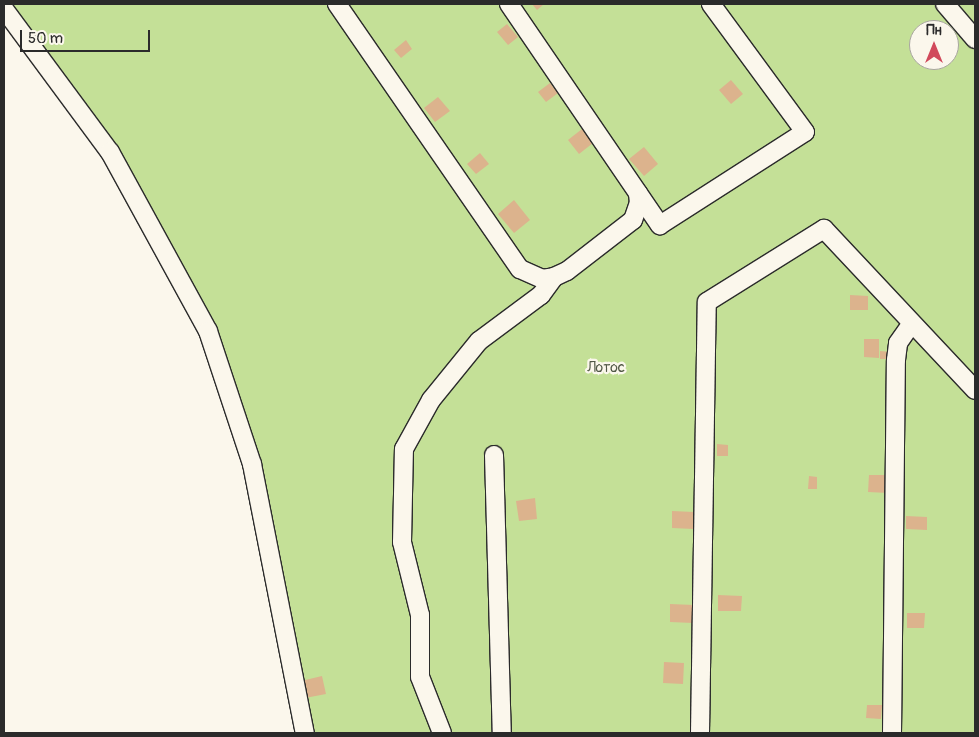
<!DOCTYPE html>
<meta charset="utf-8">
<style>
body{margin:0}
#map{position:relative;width:979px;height:737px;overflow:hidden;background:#fbf7ec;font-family:Pangolin,sans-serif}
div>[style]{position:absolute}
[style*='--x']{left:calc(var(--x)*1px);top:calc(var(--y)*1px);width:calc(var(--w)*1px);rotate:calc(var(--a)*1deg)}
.green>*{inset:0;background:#c4e097}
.building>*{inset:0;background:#dcb38d}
.roads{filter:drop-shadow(1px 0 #2b2b2b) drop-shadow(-1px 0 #2b2b2b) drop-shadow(0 1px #2b2b2b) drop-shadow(0 -1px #2b2b2b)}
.minor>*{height:18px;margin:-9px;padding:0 9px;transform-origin:9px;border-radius:9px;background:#fbf7ec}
span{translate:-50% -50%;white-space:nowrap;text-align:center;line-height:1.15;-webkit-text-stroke:4.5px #fbf7ec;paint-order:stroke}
.park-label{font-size:14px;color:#515846}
.frame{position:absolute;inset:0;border:5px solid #2b2b2b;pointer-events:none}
.north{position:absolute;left:909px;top:20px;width:50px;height:50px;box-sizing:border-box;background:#fbf7ec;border:1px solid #a8a59f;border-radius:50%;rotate:0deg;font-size:14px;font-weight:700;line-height:20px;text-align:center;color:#2b2b2b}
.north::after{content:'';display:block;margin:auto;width:18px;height:22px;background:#d1495b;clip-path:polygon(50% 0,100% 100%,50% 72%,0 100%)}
.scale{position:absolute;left:20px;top:30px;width:130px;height:22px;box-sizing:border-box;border:2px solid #2b2b2b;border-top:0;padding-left:6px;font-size:15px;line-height:18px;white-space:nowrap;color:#2b2b2b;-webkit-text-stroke:4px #fbf7ec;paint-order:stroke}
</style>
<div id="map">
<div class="green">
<i style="clip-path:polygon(evenodd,4px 4px,975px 4px,975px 733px,305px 733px,252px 464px,208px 331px,110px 152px,4px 4px,919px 30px,949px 30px,949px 60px,919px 60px,919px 30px)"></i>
</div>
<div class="building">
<i style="clip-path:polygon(532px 4px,544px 4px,537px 10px)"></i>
<i style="clip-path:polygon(507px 24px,518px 37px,508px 45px,497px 32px)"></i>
<i style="clip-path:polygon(406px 40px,412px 49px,401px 58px,394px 50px)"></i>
<i style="clip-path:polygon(731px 80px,743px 94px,731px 104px,719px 90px)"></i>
<i style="clip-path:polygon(550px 83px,558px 93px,546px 102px,538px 92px)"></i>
<i style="clip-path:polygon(438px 97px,450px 111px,435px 122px,424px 108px)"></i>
<i style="clip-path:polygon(582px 129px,593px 143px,579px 154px,568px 140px)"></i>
<i style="clip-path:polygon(644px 147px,658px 164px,644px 176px,629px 159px)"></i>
<i style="clip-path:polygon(480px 153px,489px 164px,476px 174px,467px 164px)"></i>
<i style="clip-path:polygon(514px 200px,530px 220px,514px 233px,498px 214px)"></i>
<i style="clip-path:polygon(850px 295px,868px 296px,868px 310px,850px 310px)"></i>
<i style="clip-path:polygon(864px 339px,879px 339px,879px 358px,864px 357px)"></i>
<i style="clip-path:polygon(880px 351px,892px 352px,891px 359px,880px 359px)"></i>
<i style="clip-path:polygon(717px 444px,728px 445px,728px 456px,717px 456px)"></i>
<i style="clip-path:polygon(869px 475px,888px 475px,888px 493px,868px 492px)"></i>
<i style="clip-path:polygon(809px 476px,817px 477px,817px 489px,808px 489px)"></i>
<i style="clip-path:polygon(535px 498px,537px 519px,519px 521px,516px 501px)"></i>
<i style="clip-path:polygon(672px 511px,694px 512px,693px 529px,672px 528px)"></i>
<i style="clip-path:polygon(906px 516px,927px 517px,927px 530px,906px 529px)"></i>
<i style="clip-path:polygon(718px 595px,742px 596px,741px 611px,718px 611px)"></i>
<i style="clip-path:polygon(670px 604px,694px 605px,693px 623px,670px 622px)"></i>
<i style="clip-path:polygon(907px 613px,925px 613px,924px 628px,907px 628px)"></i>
<i style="clip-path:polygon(664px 662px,684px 663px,683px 684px,663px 683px)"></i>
<i style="clip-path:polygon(322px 676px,326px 694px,305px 698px,301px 681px)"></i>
<i style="clip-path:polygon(867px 705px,882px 705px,881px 719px,866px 718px)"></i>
</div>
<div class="roads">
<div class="minor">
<i style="--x:337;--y:4;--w:322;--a:55.4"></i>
<i style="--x:520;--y:269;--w:24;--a:24"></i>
<i style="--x:542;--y:279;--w:12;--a:-9"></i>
<i style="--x:554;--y:277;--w:14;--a:-25"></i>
<i style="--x:567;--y:271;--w:83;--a:-37.7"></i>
<i style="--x:633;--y:220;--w:18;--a:-71"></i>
<i style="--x:639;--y:203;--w:10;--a:-96"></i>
<i style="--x:509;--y:4;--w:268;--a:55.7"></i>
<i style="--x:660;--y:225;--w:172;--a:-32.7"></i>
<i style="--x:805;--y:132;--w:159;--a:-126.3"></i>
<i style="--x:945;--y:4;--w:46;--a:49.4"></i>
<i style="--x:4;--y:9;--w:178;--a:53.5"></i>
<i style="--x:110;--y:152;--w:204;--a:61.3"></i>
<i style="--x:208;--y:331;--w:140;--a:71.7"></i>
<i style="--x:252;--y:464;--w:274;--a:78.9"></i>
<i style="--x:494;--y:455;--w:278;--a:88.4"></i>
<i style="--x:442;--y:733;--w:60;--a:-111.4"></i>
<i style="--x:420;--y:677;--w:62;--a:-90"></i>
<i style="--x:420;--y:615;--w:75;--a:-103.9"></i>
<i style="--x:402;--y:542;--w:93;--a:-88.8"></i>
<i style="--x:404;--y:449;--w:56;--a:-61.1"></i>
<i style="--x:431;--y:400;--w:76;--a:-50.9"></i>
<i style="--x:479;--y:341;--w:77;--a:-36.6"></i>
<i style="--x:541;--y:295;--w:22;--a:-54"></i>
<i style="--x:700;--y:733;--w:431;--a:-89.1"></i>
<i style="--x:707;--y:302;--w:138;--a:-32"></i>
<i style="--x:824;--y:229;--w:221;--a:46.8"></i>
<i style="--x:892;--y:733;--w:373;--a:-89.4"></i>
<i style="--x:896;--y:360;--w:17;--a:-83"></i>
<i style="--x:898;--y:343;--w:24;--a:-55"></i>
</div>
</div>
<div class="park-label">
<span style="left:606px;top:368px">Лотос</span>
</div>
<div class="frame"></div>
<div class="north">Пн</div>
<div class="scale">50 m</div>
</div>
